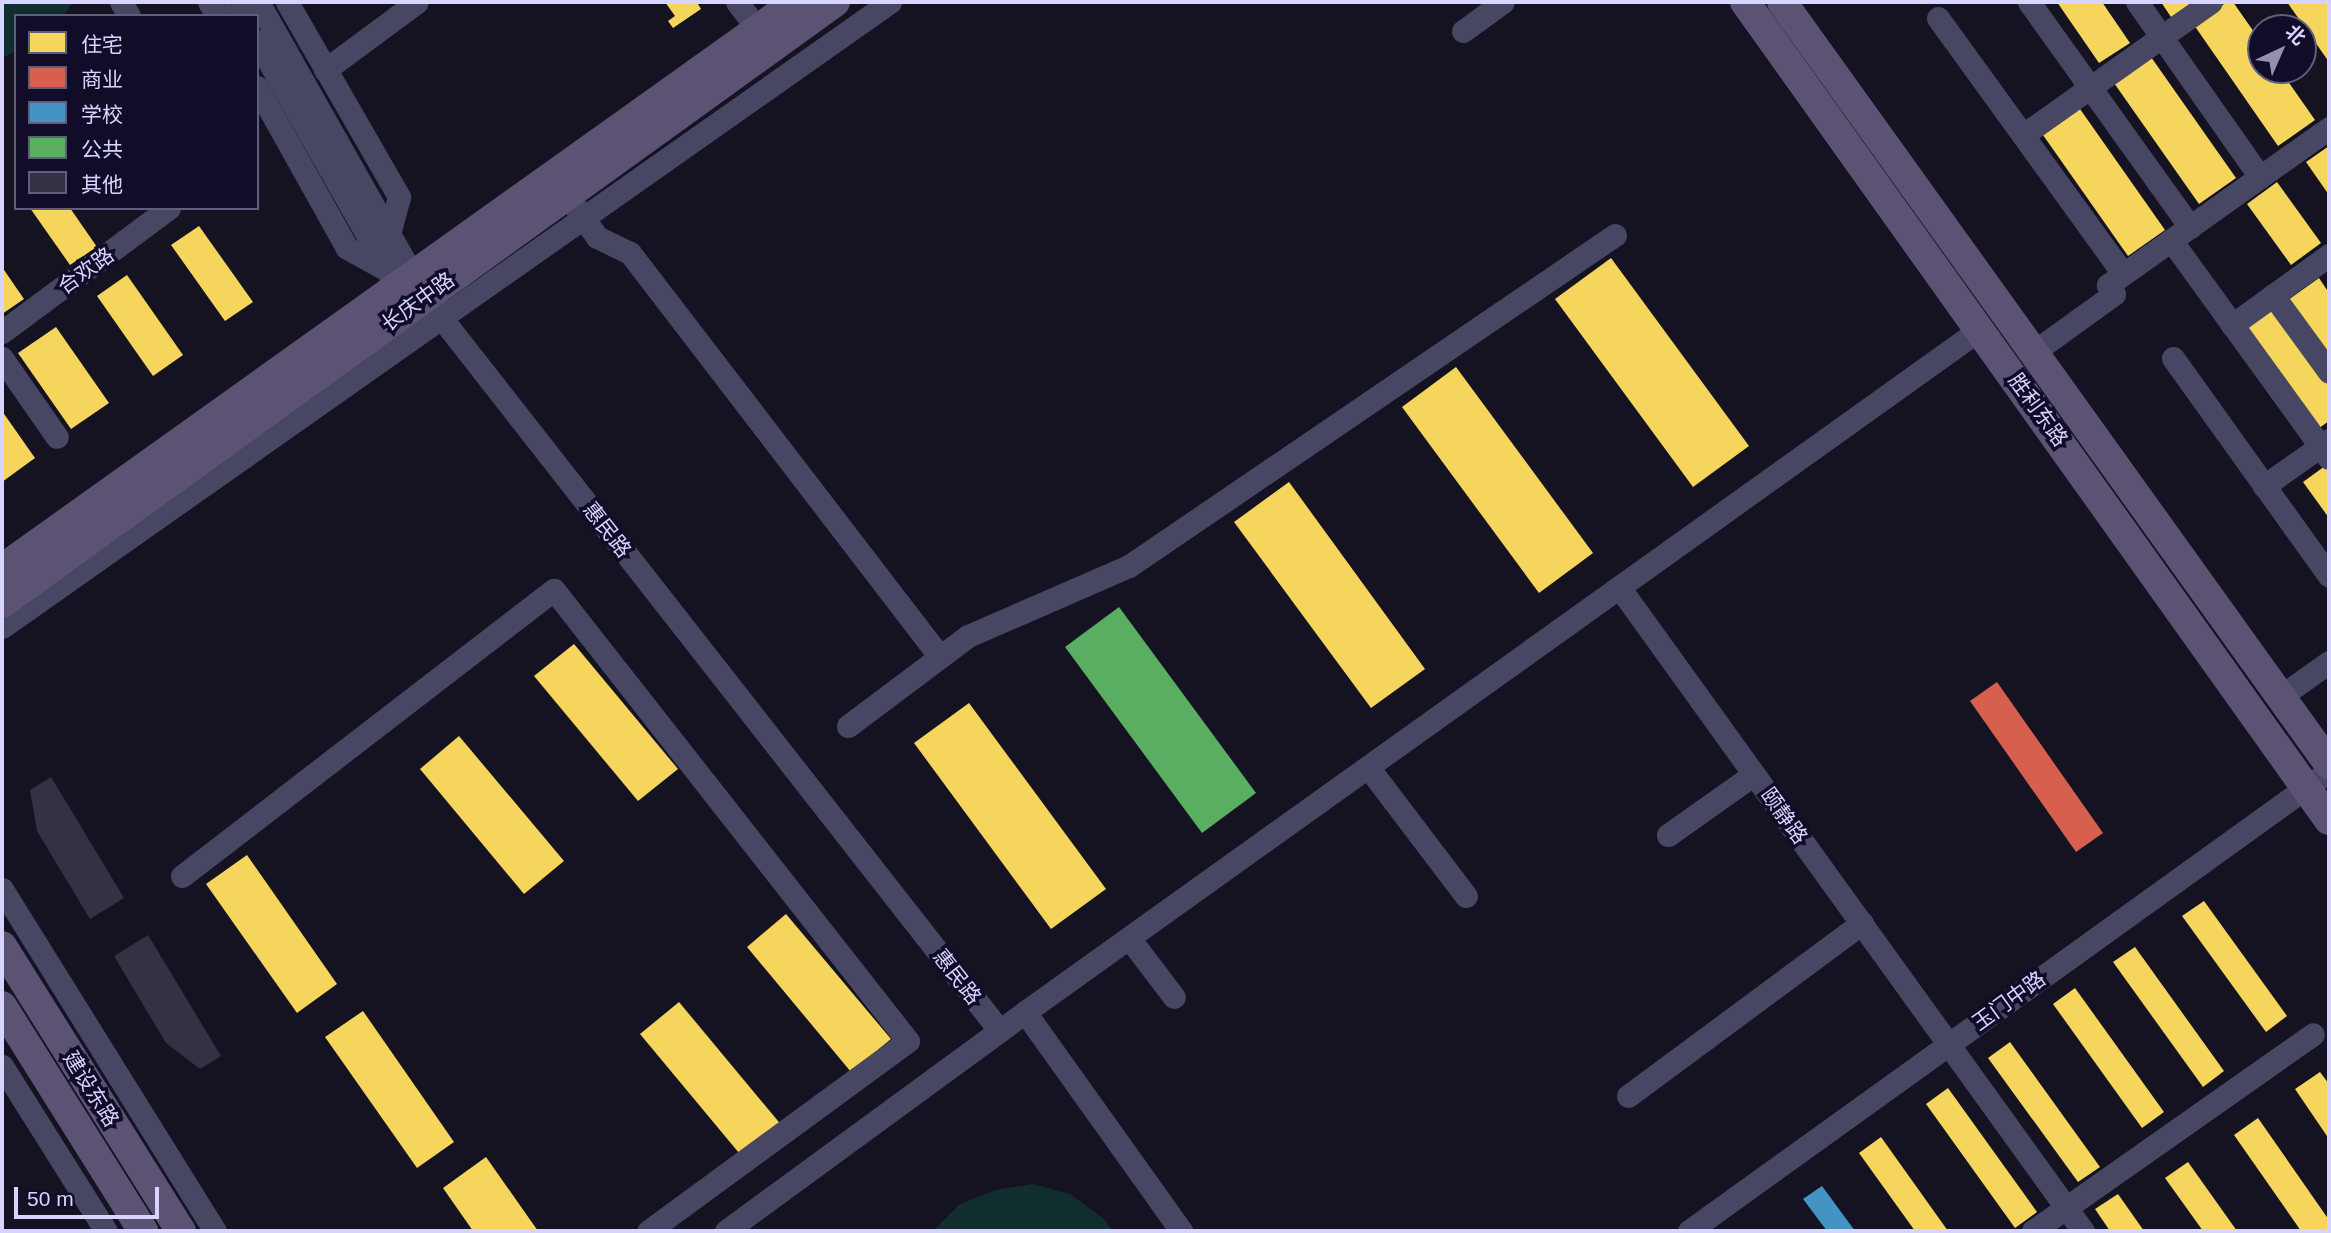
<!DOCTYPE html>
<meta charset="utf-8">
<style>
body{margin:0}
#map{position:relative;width:2331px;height:1233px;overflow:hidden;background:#151322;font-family:Arial,"Noto Sans SC",sans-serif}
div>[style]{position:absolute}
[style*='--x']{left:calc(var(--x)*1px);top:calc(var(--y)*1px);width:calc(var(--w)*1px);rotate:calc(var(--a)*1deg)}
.green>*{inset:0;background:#102e2e}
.homes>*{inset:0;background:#f6d55c}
.shops>*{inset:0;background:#d6604d}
.schools>*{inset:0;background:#4393c3}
.public>*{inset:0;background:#5aae61}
.building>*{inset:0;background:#333144}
.minor>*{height:23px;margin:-11.5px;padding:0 11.5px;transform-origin:11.5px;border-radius:11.5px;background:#474763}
.major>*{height:30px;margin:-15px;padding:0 15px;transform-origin:15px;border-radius:15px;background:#5c5274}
span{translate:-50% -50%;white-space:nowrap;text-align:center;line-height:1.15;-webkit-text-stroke:7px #110d28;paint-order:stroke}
.street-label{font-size:21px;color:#d7d4ff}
.frame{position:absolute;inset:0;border:4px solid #d7d4ff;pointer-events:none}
.legend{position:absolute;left:14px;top:14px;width:245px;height:196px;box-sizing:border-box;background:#110d28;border:2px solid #605d7e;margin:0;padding:9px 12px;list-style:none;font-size:21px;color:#d7d4ff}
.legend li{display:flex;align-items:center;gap:14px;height:35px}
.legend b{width:35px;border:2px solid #605d7e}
.north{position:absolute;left:2247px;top:14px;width:70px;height:70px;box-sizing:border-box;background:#110d28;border:2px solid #605d7e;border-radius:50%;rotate:44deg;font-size:19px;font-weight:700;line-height:28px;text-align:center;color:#d7d4ff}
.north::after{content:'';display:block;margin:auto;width:24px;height:32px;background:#9390b2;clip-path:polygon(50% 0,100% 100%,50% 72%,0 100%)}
.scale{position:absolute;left:14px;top:1187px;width:145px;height:32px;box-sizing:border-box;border:4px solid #d7d4ff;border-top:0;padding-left:9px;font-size:21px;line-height:24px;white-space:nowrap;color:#d7d4ff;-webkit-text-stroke:5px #110d28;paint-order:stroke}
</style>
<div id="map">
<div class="green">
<i style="clip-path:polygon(2px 2px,73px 2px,63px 16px,16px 16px,16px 51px,2px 58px)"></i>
<i style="clip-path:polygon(1033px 1184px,1070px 1194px,1103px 1218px,1113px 1231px,933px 1231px,960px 1204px,995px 1190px)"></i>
</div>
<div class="homes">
<i style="clip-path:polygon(665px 2px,702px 2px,698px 4px,701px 9px,673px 28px,668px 21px,675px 16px)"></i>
<i style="clip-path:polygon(2057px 2px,2102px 2px,2130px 43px,2099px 63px)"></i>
<i style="clip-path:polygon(2161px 2px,2193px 2px,2171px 17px)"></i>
<i style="clip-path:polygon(2227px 2px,2233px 2px,2261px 42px,2261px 70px,2280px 70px,2315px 120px,2278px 146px,2194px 25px)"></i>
<i style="clip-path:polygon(2287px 2px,2329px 2px,2329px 62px)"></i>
<i style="clip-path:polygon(2151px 57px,2236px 178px,2199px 204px,2114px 83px)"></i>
<i style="clip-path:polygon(2080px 109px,2165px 230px,2128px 256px,2043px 135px)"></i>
<i style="clip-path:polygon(2329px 146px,2329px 195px,2306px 162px)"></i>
<i style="clip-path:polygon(2277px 182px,2321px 243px,2291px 265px,2247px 204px)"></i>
<i style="clip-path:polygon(30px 208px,70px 208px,97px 247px,70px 265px)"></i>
<i style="clip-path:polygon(199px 226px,253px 302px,225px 321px,171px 245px)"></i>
<i style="clip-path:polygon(1611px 258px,1749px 446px,1693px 487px,1555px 299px)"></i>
<i style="clip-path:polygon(2px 267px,24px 299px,2px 314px)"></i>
<i style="clip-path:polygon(127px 275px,183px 355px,153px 376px,97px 296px)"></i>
<i style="clip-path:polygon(2319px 278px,2329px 293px,2329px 365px,2284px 303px)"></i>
<i style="clip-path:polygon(2277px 307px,2329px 378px,2329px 421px,2315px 431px,2243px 331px)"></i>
<i style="clip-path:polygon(56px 327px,109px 403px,71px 429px,18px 353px)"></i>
<i style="clip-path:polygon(1456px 367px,1593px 553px,1539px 593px,1402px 407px)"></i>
<i style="clip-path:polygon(2px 411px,35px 458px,2px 482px)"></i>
<i style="clip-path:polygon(2325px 466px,2329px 472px,2329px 518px,2303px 482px)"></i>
<i style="clip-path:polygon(1289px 482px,1425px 669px,1371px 708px,1234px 522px)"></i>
<i style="clip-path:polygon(574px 644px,678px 769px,638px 801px,534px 676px)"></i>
<i style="clip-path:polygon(969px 703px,1106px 889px,1051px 929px,914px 743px)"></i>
<i style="clip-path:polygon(459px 736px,564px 861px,524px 894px,420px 769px)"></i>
<i style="clip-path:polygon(247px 855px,337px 984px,297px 1013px,206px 884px)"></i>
<i style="clip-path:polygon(2204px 901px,2287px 1016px,2266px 1032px,2182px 916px)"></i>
<i style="clip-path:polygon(786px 914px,891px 1039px,851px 1072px,747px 947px)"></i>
<i style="clip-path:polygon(2135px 947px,2224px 1071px,2203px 1087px,2113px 962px)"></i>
<i style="clip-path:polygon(2075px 988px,2164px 1112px,2142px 1128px,2053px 1004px)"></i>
<i style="clip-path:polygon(679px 1002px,783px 1127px,744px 1159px,640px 1034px)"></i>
<i style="clip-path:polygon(363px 1011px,454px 1142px,417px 1168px,325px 1037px)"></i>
<i style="clip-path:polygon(2010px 1042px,2100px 1167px,2078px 1182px,1988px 1058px)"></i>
<i style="clip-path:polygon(2320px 1072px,2329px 1084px,2329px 1139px,2295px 1089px)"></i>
<i style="clip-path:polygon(1948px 1088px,2037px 1212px,2015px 1228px,1926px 1104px)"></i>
<i style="clip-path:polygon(2258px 1118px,2329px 1220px,2329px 1231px,2301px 1231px,2234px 1135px)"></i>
<i style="clip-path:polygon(1881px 1137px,1948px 1231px,1915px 1231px,1859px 1153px)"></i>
<i style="clip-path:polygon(486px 1157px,538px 1231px,473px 1231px,443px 1188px)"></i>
<i style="clip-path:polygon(2188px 1162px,2237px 1231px,2203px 1231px,2165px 1178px)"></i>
<i style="clip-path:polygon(2118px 1194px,2144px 1231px,2110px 1231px,2095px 1209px)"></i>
</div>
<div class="shops">
<i style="clip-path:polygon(1997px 682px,2103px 833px,2076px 852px,1970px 701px)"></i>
</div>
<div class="schools">
<i style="clip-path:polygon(1822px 1186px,1855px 1231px,1827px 1231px,1803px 1199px)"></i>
</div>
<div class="public">
<i style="clip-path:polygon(1119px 607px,1256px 793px,1202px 833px,1065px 647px)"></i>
</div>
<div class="building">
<i style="clip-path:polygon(51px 777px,124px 898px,90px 919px,37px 831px,30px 790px)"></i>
<i style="clip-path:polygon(148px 935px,221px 1056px,200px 1069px,166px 1043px,114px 956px)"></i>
</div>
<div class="minor">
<i style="--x:121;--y:2;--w:16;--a:60"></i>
<i style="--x:209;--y:2;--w:16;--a:60"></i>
<i style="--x:235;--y:2;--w:16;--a:60"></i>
<i style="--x:258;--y:2;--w:339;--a:60.5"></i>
<i style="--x:425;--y:297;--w:932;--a:51.93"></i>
<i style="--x:287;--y:2;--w:225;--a:60.1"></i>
<i style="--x:399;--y:197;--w:38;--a:105"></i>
<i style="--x:737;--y:2;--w:35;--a:53"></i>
<i style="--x:2029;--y:2;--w:277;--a:54.4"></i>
<i style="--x:2137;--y:2;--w:214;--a:54.9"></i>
<i style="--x:1938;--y:18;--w:316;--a:54.1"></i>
<i style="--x:1463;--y:31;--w:49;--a:-35.9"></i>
<i style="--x:257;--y:41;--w:298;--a:60.4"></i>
<i style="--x:325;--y:70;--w:114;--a:-36.5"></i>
<i style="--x:257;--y:87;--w:184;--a:60.8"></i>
<i style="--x:347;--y:248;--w:43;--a:28.9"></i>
<i style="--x:2023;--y:135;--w:230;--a:-35.3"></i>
<i style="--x:576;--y:208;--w:36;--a:54"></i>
<i style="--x:597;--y:237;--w:37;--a:26"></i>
<i style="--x:630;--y:253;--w:509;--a:52.5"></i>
<i style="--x:2171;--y:240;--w:269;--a:54.1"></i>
<i style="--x:2273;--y:295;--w:95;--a:54"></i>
<i style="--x:2232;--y:325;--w:120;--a:-35.8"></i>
<i style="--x:2;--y:332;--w:208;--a:-36.6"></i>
<i style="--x:2035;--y:351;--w:97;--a:-35.8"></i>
<i style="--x:2114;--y:294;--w:11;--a:-124"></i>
<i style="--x:2108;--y:285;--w:271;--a:-35.4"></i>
<i style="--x:2;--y:358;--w:96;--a:55.2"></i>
<i style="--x:2173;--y:358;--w:268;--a:54.4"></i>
<i style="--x:2264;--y:486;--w:80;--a:-35.3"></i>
<i style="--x:1619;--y:587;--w:794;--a:54.23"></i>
<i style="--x:2;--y:627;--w:1086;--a:-35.14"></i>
<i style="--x:2281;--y:696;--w:59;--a:-35.3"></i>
<i style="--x:848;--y:726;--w:150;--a:-36.9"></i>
<i style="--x:968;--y:636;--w:176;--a:-23.5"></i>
<i style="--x:1129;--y:566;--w:588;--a:-34.26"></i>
<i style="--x:1368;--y:767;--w:162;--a:52.8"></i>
<i style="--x:1668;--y:835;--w:105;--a:-35.3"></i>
<i style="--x:182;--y:876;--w:469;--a:-37.6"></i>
<i style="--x:554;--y:590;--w:573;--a:51.87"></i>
<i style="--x:908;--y:1041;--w:322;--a:143.8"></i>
<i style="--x:2;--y:889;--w:403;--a:58.1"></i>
<i style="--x:1129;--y:938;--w:74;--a:52.7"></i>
<i style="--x:1025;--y:1012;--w:269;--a:54.5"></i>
<i style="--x:2;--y:1066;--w:195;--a:57.8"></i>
<i style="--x:1628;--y:1096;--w:291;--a:-36.5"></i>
<i style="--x:726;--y:1231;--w:371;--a:-36.2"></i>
<i style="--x:1025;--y:1012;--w:1174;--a:-35.57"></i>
<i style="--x:1689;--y:1231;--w:788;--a:-35.71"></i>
<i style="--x:2033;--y:1231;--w:342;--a:-35.1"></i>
</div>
<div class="major">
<i style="--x:1745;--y:2;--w:1005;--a:54.48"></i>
<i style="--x:1782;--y:2;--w:938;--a:54.33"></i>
<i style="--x:2;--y:569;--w:976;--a:-35.53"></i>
<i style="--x:2;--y:603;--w:1027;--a:-35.81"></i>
<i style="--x:2;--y:946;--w:337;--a:57.9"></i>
<i style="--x:2;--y:1006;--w:266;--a:57.9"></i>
</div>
<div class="street-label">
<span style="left:86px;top:271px;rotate:-36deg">合欢路</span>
<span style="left:418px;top:302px;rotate:-36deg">长庆中路</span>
<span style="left:2038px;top:410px;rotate:54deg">胜利东路</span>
<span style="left:607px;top:530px;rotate:52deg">惠民路</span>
<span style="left:1784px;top:816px;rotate:54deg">颐静路</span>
<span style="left:957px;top:977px;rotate:52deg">惠民路</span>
<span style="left:2009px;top:1001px;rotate:-36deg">玉门中路</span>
<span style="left:91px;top:1089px;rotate:58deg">建设东路</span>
</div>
<div class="frame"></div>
<ul class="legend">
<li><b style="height:19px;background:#f6d55c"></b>住宅</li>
<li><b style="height:19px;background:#d6604d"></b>商业</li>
<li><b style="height:19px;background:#4393c3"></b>学校</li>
<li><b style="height:19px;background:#5aae61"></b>公共</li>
<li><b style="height:19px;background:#333144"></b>其他</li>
</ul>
<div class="north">北</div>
<div class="scale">50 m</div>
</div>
